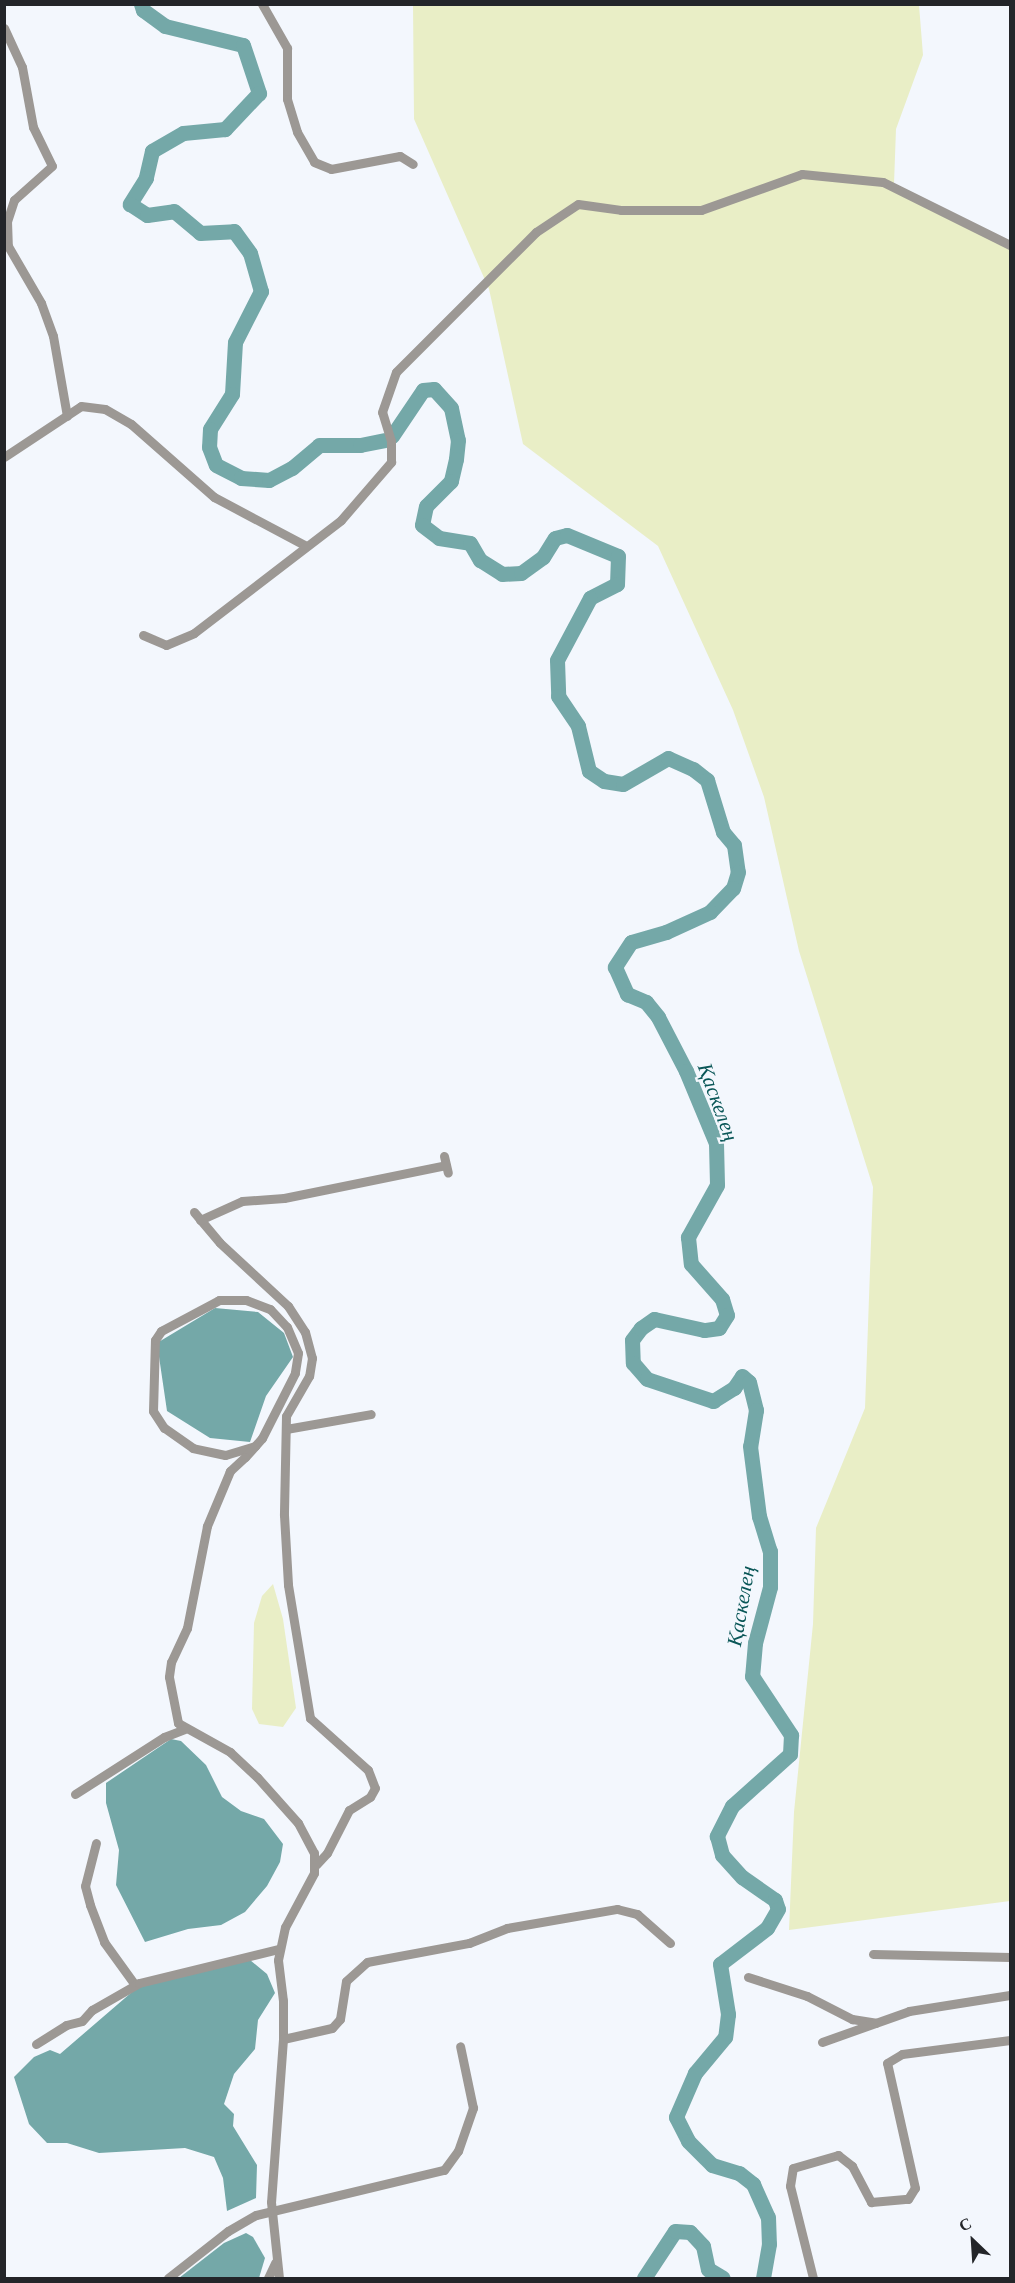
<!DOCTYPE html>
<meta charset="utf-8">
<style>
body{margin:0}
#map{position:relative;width:1015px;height:2283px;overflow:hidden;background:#f3f7fd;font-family:"Crimson Pro",serif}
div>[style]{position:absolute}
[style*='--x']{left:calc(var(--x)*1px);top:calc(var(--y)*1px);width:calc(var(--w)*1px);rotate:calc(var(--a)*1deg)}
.green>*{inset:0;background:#e9eec6}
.water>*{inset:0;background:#74a8a8}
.river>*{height:15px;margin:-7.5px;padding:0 7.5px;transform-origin:7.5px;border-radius:7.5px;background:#74a8a8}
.minor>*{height:9px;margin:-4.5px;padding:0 4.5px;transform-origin:4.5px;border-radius:4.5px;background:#9c9894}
span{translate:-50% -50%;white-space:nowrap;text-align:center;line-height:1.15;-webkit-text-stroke:4.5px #f3f7fd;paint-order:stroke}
.water-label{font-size:21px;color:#095657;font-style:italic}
.frame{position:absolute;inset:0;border:6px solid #232529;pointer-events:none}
.north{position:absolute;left:943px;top:2211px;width:60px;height:60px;-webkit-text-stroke:4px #f3f7fd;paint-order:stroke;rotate:335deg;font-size:16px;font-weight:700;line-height:24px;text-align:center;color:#232529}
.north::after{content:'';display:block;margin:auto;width:21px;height:27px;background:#232529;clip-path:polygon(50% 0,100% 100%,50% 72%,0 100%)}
</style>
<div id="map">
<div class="green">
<i style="clip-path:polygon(413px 5px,919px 5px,923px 55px,896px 129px,894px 184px,1010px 245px,1010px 1901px,789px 1930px,794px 1812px,813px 1624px,816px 1528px,865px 1408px,873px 1187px,799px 951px,764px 797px,733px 710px,658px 546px,523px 444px,489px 289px,414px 119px)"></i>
<i style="clip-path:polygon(273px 1584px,283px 1619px,296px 1708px,283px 1727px,259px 1724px,252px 1709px,254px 1623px,262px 1596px)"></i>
</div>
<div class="water">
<i style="clip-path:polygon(215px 1308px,258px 1312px,284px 1333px,293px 1357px,266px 1396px,250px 1442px,210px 1438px,167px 1411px,157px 1343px)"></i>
<i style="clip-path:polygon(171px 1739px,181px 1741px,206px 1765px,222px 1797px,241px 1811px,264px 1819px,283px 1844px,280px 1862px,267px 1886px,245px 1912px,221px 1925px,188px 1929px,145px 1942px,116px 1885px,119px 1850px,106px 1803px,106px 1783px)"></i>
<i style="clip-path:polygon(250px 1960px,267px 1974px,275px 1993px,258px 2020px,255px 2049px,234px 2074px,224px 2104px,234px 2114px,233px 2126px,257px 2165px,256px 2198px,227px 2211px,223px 2178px,214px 2157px,185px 2148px,99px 2153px,67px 2143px,47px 2143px,29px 2124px,14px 2077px,34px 2057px,50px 2050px,60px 2054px,139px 1986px)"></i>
<i style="clip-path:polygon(246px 2233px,253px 2237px,265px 2258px,259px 2278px,179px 2278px,224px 2243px)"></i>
</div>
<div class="river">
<i style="--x:141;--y:4;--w:6;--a:72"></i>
<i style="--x:143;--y:10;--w:27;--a:36"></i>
<i style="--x:165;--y:26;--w:80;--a:13.7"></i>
<i style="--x:243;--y:45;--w:51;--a:71.6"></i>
<i style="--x:259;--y:93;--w:50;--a:133.4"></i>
<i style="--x:225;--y:129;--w:42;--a:174.6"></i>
<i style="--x:183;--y:133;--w:36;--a:150"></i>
<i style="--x:152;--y:151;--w:28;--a:103"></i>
<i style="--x:146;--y:178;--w:31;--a:122"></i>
<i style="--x:130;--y:204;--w:20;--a:33"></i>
<i style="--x:147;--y:215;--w:27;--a:-8"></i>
<i style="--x:174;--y:211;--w:34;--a:40"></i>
<i style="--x:200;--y:233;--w:34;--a:-3"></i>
<i style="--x:234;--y:231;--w:27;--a:54"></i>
<i style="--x:250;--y:253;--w:40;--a:74"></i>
<i style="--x:261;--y:291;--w:57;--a:117"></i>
<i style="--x:235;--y:342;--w:52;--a:93.3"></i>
<i style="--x:232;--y:394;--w:41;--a:122.2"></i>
<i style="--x:210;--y:429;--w:18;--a:93"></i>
<i style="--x:209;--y:447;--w:19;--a:69"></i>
<i style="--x:216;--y:465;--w:28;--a:27"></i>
<i style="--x:241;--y:478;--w:28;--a:4"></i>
<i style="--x:269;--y:480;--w:26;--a:-28"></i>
<i style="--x:292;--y:468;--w:35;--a:-40"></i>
<i style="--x:319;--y:445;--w:41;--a:0"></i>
<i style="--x:360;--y:445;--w:25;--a:-11"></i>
<i style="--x:392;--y:436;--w:55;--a:-56"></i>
<i style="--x:423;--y:390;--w:11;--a:-5"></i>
<i style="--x:434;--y:389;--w:25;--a:48"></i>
<i style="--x:451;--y:408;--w:33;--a:78"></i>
<i style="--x:458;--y:440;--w:19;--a:96"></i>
<i style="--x:456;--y:459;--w:23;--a:103"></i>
<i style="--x:451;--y:481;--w:35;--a:135"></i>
<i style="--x:426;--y:506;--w:19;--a:102"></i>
<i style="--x:422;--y:525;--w:21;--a:37"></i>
<i style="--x:439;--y:538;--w:31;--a:9"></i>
<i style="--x:470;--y:543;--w:20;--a:60"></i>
<i style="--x:480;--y:560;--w:26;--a:32"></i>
<i style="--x:502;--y:574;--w:19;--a:-3"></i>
<i style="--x:521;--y:573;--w:27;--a:-36"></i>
<i style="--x:543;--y:557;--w:22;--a:-58"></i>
<i style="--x:555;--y:538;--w:12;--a:-14"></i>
<i style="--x:567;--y:535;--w:55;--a:22.4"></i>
<i style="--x:618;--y:556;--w:28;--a:92"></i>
<i style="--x:617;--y:584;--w:30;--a:153"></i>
<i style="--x:590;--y:598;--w:70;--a:118"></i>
<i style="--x:557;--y:660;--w:36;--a:88"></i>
<i style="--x:558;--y:696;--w:36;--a:56"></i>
<i style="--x:578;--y:726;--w:46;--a:76.3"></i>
<i style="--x:589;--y:771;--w:18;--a:34"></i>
<i style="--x:604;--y:781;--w:19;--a:9"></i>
<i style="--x:623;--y:784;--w:52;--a:-30"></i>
<i style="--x:668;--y:758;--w:27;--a:24"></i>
<i style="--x:693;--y:769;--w:18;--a:38"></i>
<i style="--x:707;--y:780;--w:54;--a:72.9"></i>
<i style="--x:723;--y:832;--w:17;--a:50"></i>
<i style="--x:734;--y:845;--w:27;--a:82"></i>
<i style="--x:738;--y:872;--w:17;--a:107"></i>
<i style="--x:733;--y:888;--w:33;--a:134"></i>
<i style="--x:710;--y:912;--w:48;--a:155.6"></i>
<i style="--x:666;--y:932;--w:36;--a:164"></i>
<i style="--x:631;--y:942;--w:30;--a:123"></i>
<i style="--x:615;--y:967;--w:30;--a:66"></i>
<i style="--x:627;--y:994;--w:21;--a:23"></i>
<i style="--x:646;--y:1002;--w:19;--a:51"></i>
<i style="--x:658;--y:1017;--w:61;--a:62.6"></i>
<i style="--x:686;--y:1071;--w:78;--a:67.4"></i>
<i style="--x:716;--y:1143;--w:42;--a:88.6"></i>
<i style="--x:717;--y:1185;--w:60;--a:119.1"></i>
<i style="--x:688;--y:1237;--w:27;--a:84"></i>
<i style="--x:691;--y:1264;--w:47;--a:48.5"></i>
<i style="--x:722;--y:1299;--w:17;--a:73"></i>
<i style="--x:727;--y:1315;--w:15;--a:122"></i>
<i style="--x:719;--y:1328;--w:15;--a:172"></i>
<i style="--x:704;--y:1330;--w:51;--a:-167.6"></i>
<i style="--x:654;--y:1319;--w:16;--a:145"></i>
<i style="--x:641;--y:1328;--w:15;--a:127"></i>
<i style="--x:632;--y:1340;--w:23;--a:88"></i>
<i style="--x:633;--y:1363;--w:21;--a:49"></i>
<i style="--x:647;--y:1379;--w:70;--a:18.4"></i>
<i style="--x:713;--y:1401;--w:25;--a:-32"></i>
<i style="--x:734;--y:1388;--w:14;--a:-56"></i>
<i style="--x:742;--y:1376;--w:9;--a:41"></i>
<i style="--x:749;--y:1382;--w:29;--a:76"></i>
<i style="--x:756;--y:1410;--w:36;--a:99"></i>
<i style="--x:750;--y:1446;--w:71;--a:82.7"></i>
<i style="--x:759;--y:1516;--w:37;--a:73"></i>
<i style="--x:770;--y:1551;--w:36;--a:90"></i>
<i style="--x:770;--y:1587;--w:58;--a:105"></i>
<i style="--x:755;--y:1643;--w:33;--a:95"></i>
<i style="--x:752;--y:1676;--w:71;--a:56.5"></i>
<i style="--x:791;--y:1735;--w:19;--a:93"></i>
<i style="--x:790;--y:1754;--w:78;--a:138.1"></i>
<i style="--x:732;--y:1806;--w:34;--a:117"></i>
<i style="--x:717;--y:1836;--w:20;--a:75"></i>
<i style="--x:722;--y:1855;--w:30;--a:48"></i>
<i style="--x:742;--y:1877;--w:40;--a:34.9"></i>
<i style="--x:775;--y:1900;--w:9;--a:72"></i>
<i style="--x:778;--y:1909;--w:22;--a:120"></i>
<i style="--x:767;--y:1928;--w:59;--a:142.5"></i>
<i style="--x:720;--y:1964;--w:51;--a:80.9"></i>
<i style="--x:728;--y:2014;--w:23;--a:97"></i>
<i style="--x:725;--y:2037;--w:47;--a:129.8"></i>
<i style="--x:695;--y:2073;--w:48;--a:113.4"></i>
<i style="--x:676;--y:2117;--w:27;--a:63"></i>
<i style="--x:688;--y:2141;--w:34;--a:45"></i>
<i style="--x:712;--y:2165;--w:28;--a:17"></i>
<i style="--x:739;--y:2173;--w:18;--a:38"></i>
<i style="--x:753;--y:2184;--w:36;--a:66"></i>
<i style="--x:768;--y:2217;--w:27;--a:88"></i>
<i style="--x:769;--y:2244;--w:35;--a:100"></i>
<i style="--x:644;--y:2278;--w:56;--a:-56.6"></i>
<i style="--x:675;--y:2231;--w:15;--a:4"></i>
<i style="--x:690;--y:2232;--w:19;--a:47"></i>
<i style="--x:703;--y:2246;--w:24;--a:78"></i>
<i style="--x:708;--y:2269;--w:17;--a:31"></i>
</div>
<div class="minor">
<i style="--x:262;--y:4;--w:51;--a:60.4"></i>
<i style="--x:287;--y:48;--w:51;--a:90"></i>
<i style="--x:287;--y:99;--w:34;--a:73"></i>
<i style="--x:297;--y:132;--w:34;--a:60"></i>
<i style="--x:314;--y:162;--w:18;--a:22"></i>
<i style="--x:331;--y:169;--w:70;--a:-10.7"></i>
<i style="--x:400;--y:156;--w:15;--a:32"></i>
<i style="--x:4;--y:28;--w:43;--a:65.2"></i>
<i style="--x:22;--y:67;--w:61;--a:79.6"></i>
<i style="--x:33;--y:127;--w:43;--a:64"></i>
<i style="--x:52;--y:166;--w:51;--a:138.2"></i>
<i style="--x:14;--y:200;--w:22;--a:108"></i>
<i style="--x:7;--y:221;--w:25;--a:88"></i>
<i style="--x:8;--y:246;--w:66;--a:59.9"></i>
<i style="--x:41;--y:303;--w:35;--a:70"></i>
<i style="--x:53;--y:336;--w:81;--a:80.1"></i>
<i style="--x:4;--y:457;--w:92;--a:-33.5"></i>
<i style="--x:81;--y:406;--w:24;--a:7"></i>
<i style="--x:105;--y:409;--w:30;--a:30"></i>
<i style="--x:131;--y:424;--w:111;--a:41.3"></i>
<i style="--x:214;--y:497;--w:104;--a:28"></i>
<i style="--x:143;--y:635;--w:25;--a:23"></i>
<i style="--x:166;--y:645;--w:30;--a:-23"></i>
<i style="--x:194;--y:633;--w:185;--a:-37.5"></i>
<i style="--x:341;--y:520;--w:77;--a:-49.2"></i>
<i style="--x:391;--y:462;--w:21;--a:-90"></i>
<i style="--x:391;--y:441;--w:30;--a:-107"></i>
<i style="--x:382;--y:412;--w:42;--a:-70.7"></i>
<i style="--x:396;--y:372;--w:198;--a:-45"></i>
<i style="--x:536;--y:232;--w:50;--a:-33.7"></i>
<i style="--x:578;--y:204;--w:43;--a:7.9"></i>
<i style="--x:621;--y:210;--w:80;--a:0"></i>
<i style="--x:701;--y:210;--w:107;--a:-19.6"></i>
<i style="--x:802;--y:174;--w:81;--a:5.6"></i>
<i style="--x:883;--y:182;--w:142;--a:26.4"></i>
<i style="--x:444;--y:1156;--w:17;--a:77"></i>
<i style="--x:194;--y:1212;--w:40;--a:50"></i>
<i style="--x:220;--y:1243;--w:93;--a:42.8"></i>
<i style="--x:288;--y:1306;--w:31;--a:57"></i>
<i style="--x:305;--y:1332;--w:27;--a:75"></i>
<i style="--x:312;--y:1358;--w:18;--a:99"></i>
<i style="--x:309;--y:1376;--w:46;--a:119.9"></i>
<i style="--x:286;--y:1416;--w:99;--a:91.2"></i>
<i style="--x:284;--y:1515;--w:70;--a:86.7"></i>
<i style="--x:288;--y:1585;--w:135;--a:80.6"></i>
<i style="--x:310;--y:1718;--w:78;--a:41.9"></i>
<i style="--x:368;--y:1770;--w:19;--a:69"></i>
<i style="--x:375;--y:1788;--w:10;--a:119"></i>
<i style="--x:370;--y:1797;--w:25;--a:148"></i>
<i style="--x:349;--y:1810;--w:48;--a:117.1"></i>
<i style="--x:327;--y:1853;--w:16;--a:133"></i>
<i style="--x:200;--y:1220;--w:46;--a:-24.3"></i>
<i style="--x:242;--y:1201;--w:42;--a:-4.1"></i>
<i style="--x:284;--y:1198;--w:165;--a:-11.5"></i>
<i style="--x:286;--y:1429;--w:86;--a:-10"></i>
<i style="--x:255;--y:1446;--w:31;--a:163"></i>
<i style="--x:225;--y:1455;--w:33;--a:-168"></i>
<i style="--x:193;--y:1448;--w:35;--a:-145"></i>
<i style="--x:164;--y:1428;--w:20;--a:-123"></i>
<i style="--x:153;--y:1411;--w:71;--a:-88.4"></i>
<i style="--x:155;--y:1340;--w:11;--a:-56"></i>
<i style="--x:161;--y:1331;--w:66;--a:-28.1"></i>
<i style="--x:219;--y:1300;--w:27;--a:0"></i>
<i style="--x:246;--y:1300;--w:26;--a:21"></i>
<i style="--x:270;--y:1309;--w:25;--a:47"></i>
<i style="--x:287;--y:1327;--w:28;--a:67"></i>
<i style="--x:298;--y:1353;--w:20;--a:99"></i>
<i style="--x:295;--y:1373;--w:73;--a:116.9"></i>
<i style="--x:262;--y:1438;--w:11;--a:131"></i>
<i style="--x:255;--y:1446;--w:15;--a:132"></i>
<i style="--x:245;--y:1457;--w:21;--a:137"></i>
<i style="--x:230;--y:1471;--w:60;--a:112.7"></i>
<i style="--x:207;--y:1526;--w:104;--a:101.1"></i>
<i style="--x:187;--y:1628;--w:38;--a:115"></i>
<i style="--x:171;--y:1662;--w:15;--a:98"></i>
<i style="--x:169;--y:1677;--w:47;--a:78.9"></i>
<i style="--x:178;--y:1723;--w:60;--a:29.1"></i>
<i style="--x:230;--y:1752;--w:37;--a:43"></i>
<i style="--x:257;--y:1777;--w:62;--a:48.3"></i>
<i style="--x:298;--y:1823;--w:34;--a:62"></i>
<i style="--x:314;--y:1853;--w:20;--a:90"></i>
<i style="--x:314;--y:1873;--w:61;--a:118.2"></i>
<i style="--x:285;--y:1927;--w:34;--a:102"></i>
<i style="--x:278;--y:1960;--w:41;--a:83"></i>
<i style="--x:283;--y:2001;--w:38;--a:90"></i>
<i style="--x:283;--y:2039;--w:163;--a:94.2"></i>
<i style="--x:271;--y:2202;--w:76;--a:84"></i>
<i style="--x:75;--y:1794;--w:106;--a:-32.6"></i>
<i style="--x:164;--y:1737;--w:22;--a:-21"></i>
<i style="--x:96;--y:1843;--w:44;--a:104.3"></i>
<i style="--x:85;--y:1886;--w:20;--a:75"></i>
<i style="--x:90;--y:1905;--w:40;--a:69"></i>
<i style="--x:104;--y:1942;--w:53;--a:54.2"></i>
<i style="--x:873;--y:1954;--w:137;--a:1.3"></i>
<i style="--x:748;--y:1977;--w:62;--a:17.9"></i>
<i style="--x:807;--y:1996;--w:51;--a:27.1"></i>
<i style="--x:852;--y:2019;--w:24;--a:9"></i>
<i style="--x:283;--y:2039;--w:50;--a:-12.7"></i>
<i style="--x:332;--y:2028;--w:12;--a:-48"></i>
<i style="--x:340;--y:2019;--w:38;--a:-81"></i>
<i style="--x:346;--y:1981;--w:28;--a:-42"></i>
<i style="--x:367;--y:1962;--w:104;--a:-10.6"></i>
<i style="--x:469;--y:1943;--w:41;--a:-21.5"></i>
<i style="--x:507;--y:1928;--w:112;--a:-9.8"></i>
<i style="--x:617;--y:1909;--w:21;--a:14"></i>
<i style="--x:637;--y:1914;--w:44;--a:41.3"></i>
<i style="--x:822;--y:2042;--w:92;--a:-19.6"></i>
<i style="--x:909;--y:2011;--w:102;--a:-9"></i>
<i style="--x:36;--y:2044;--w:36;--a:-32"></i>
<i style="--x:66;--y:2025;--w:16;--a:-14"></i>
<i style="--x:82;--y:2021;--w:15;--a:-48"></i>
<i style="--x:92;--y:2010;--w:54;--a:-29.9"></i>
<i style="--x:139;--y:1983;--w:143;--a:-13.7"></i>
<i style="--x:168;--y:2278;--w:76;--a:-38.1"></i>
<i style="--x:228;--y:2231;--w:32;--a:-30"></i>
<i style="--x:256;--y:2215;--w:193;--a:-13.5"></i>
<i style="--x:444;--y:2170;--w:24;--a:-54"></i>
<i style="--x:458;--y:2151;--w:46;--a:-70.8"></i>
<i style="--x:473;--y:2108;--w:63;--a:-101.8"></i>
<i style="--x:268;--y:2278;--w:17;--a:-65"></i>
<i style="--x:813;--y:2278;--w:95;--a:-104"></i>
<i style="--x:790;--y:2186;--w:18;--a:-81"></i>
<i style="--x:793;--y:2168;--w:47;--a:-16.1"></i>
<i style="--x:838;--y:2155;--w:18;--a:38"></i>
<i style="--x:852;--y:2166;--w:41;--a:62.2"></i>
<i style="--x:871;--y:2202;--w:37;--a:-5"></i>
<i style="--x:908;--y:2199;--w:13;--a:-58"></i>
<i style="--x:915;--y:2188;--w:128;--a:-102.6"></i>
<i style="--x:887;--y:2063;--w:17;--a:-31"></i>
<i style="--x:902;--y:2054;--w:109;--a:-7.4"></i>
</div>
<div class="water-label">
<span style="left:718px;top:1102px;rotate:70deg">Қаскелең</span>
<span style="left:741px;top:1606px;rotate:-80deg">Қаскелең</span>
</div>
<div class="frame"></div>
<div class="north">С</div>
</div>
